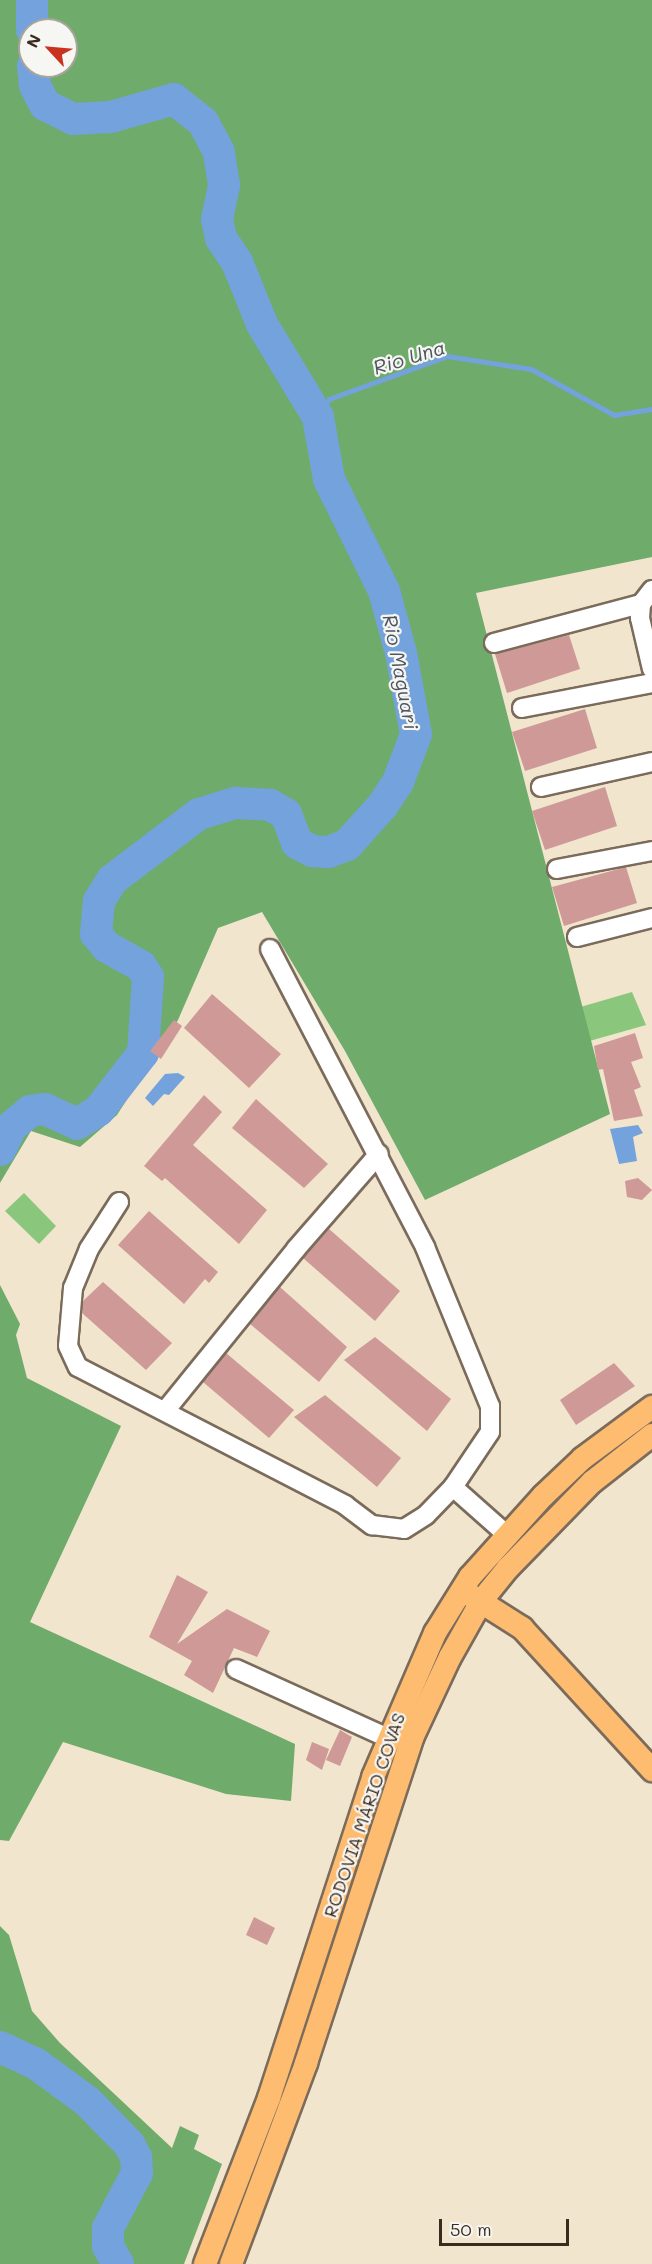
<!DOCTYPE html>
<meta charset="utf-8">
<style>
body{margin:0}
#map{position:relative;width:652px;height:2264px;overflow:hidden;background:#f1e5cd;font-family:Mali,sans-serif}
div>[style]{position:absolute}
[style*='--x']{left:calc(var(--x)*1px);top:calc(var(--y)*1px);width:calc(var(--w)*1px);rotate:calc(var(--a)*1deg)}
.green>*{inset:0;background:#8ac77c}
.forest>*{inset:0;background:#6fac6c}
.water>*{inset:0;background:#73a2dd}
.stream>*{height:5px;margin:-2.5px;padding:0 2.5px;transform-origin:2.5px;border-radius:2.5px;background:#73a2dd}
.river>*{height:32px;margin:-16px;padding:0 16px;transform-origin:16px;border-radius:16px;background:#73a2dd}
.building>*{inset:0;background:#ce9997}
.roads{filter:drop-shadow(2px 0 #7b6b5b) drop-shadow(-2px 0 #7b6b5b) drop-shadow(0 2px #7b6b5b) drop-shadow(0 -2px #7b6b5b)}
.minor>*{height:18px;margin:-9px;padding:0 9px;transform-origin:9px;border-radius:9px;background:#fff}
.major>*{height:22px;margin:-11px;padding:0 11px;transform-origin:11px;border-radius:11px;background:#fdbc70}
span{translate:-50% -50%;white-space:nowrap;text-align:center;line-height:1.15;-webkit-text-stroke:4.5px #f6f6f2;paint-order:stroke}
.street-label{font-size:18px;color:#3b2a1e}
.water-label{font-size:20px;color:#4f5461;font-style:italic}
.north{position:absolute;left:18px;top:18px;width:60px;height:60px;box-sizing:border-box;background:#f6f6f2;border:2px solid #aba49d;border-radius:50%;rotate:296deg;font-size:16px;font-weight:700;line-height:24px;text-align:center;color:#3b2a1e}
.north::after{content:'';display:block;margin:auto;width:21px;height:27px;background:#c8321e;clip-path:polygon(50% 0,100% 100%,50% 72%,0 100%)}
.scale{position:absolute;left:439px;top:2219px;width:130px;height:27px;box-sizing:border-box;border:3px solid #3b2a1e;border-top:0;padding-left:8px;font-size:18px;line-height:21px;white-space:nowrap;color:#3b2a1e;-webkit-text-stroke:4px #f6f6f2;paint-order:stroke}
</style>
<div id="map">
<div class="green">
<i style="clip-path:polygon(632px 992px,646px 1025px,586px 1042px,577px 1008px)"></i>
<i style="clip-path:polygon(24px 1193px,56px 1226px,39px 1244px,5px 1211px)"></i>
</div>
<div class="forest">
<i style="clip-path:polygon(evenodd,0 0,652px 0,652px 557px,476px 593px,610px 1114px,425px 1200px,345px 1051px,262px 912px,218px 928px,178px 1020px,117px 1115px,80px 1147px,31px 1131px,0 1183px,0 0,30px 30px,66px 30px,66px 66px,30px 66px,30px 30px)"></i>
<i style="clip-path:polygon(0 1285px,20px 1324px,16px 1335px,27px 1378px,121px 1426px,30px 1622px,295px 1744px,291px 1801px,226px 1794px,63px 1742px,9px 1841px,0 1840px)"></i>
<i style="clip-path:polygon(0 1926px,9px 1935px,32px 2011px,60px 2043px,172px 2148px,180px 2126px,199px 2135px,194px 2149px,222px 2164px,184px 2264px,0 2264px)"></i>
</div>
<div class="water">
<i style="clip-path:polygon(178px 1073px,185px 1077px,169px 1095px,164px 1094px,153px 1106px,145px 1098px,165px 1074px)"></i>
<i style="clip-path:polygon(638px 1125px,643px 1133px,633px 1137px,637px 1161px,619px 1164px,610px 1129px)"></i>
</div>
<div class="stream">
<i style="--x:318;--y:417;--w:21;--a:-59"></i>
<i style="--x:329;--y:399;--w:126;--a:-20"></i>
<i style="--x:447;--y:356;--w:85;--a:8.8"></i>
<i style="--x:531;--y:369;--w:95;--a:29"></i>
<i style="--x:614;--y:415;--w:38;--a:-9"></i>
</div>
<div class="river">
<i style="--x:32;--y:0;--w:30;--a:90"></i>
<i style="--x:0;--y:1150;--w:25;--a:-64"></i>
<i style="--x:11;--y:1127;--w:25;--a:-40"></i>
<i style="--x:30;--y:1111;--w:15;--a:-8"></i>
<i style="--x:45;--y:1109;--w:35;--a:25"></i>
<i style="--x:77;--y:1124;--w:26;--a:-32"></i>
<i style="--x:99;--y:1110;--w:72;--a:-52.3"></i>
<i style="--x:143;--y:1053;--w:76;--a:-86.2"></i>
<i style="--x:148;--y:977;--w:13;--a:-122"></i>
<i style="--x:141;--y:966;--w:39;--a:-151"></i>
<i style="--x:107;--y:947;--w:17;--a:-130"></i>
<i style="--x:96;--y:934;--w:33;--a:-85"></i>
<i style="--x:99;--y:901;--w:25;--a:-58"></i>
<i style="--x:112;--y:880;--w:109;--a:-37.2"></i>
<i style="--x:199;--y:814;--w:39;--a:-17"></i>
<i style="--x:236;--y:803;--w:34;--a:3"></i>
<i style="--x:270;--y:805;--w:18;--a:29"></i>
<i style="--x:286;--y:814;--w:31;--a:69"></i>
<i style="--x:297;--y:843;--w:17;--a:28"></i>
<i style="--x:312;--y:851;--w:16;--a:4"></i>
<i style="--x:328;--y:852;--w:20;--a:-20"></i>
<i style="--x:347;--y:845;--w:54;--a:-48"></i>
<i style="--x:383;--y:805;--w:27;--a:-57"></i>
<i style="--x:398;--y:782;--w:51;--a:-69.4"></i>
<i style="--x:416;--y:734;--w:82;--a:-100.5"></i>
<i style="--x:401;--y:653;--w:64;--a:-105.3"></i>
<i style="--x:384;--y:591;--w:125;--a:-116.2"></i>
<i style="--x:329;--y:479;--w:63;--a:-100.1"></i>
<i style="--x:318;--y:417;--w:109;--a:-121.1"></i>
<i style="--x:262;--y:324;--w:67;--a:-112"></i>
<i style="--x:237;--y:262;--w:29;--a:-124"></i>
<i style="--x:221;--y:238;--w:19;--a:-102"></i>
<i style="--x:217;--y:219;--w:35;--a:-78"></i>
<i style="--x:224;--y:185;--w:33;--a:-99"></i>
<i style="--x:219;--y:152;--w:34;--a:-118"></i>
<i style="--x:203;--y:122;--w:37;--a:-142"></i>
<i style="--x:174;--y:99;--w:66;--a:164.1"></i>
<i style="--x:111;--y:117;--w:38;--a:177"></i>
<i style="--x:73;--y:119;--w:31;--a:-153"></i>
<i style="--x:45;--y:105;--w:22;--a:-117"></i>
<i style="--x:35;--y:85;--w:19;--a:-96"></i>
<i style="--x:0;--y:2047;--w:38;--a:25"></i>
<i style="--x:35;--y:2063;--w:64;--a:36.2"></i>
<i style="--x:87;--y:2101;--w:60;--a:45.7"></i>
<i style="--x:129;--y:2144;--w:15;--a:62"></i>
<i style="--x:136;--y:2157;--w:16;--a:86"></i>
<i style="--x:137;--y:2173;--w:62;--a:117.8"></i>
<i style="--x:108;--y:2228;--w:18;--a:90"></i>
<i style="--x:108;--y:2246;--w:21;--a:61"></i>
</div>
<div class="building">
<i style="clip-path:polygon(569px 635px,580px 669px,507px 693px,495px 654px)"></i>
<i style="clip-path:polygon(585px 709px,597px 748px,525px 771px,512px 732px)"></i>
<i style="clip-path:polygon(605px 787px,617px 826px,545px 850px,532px 811px)"></i>
<i style="clip-path:polygon(626px 867px,637px 903px,564px 926px,552px 887px)"></i>
<i style="clip-path:polygon(212px 994px,281px 1054px,249px 1088px,184px 1028px)"></i>
<i style="clip-path:polygon(174px 1020px,182px 1026px,161px 1059px,150px 1051px)"></i>
<i style="clip-path:polygon(635px 1033px,643px 1058px,631px 1062px,641px 1087px,634px 1090px,643px 1116px,614px 1121px,603px 1069px,598px 1070px,594px 1046px)"></i>
<i style="clip-path:polygon(204px 1095px,222px 1112px,193px 1145px,267px 1210px,239px 1244px,165px 1178px,162px 1181px,144px 1166px)"></i>
<i style="clip-path:polygon(256px 1099px,328px 1164px,304px 1188px,232px 1128px)"></i>
<i style="clip-path:polygon(638px 1178px,652px 1190px,642px 1200px,627px 1197px,625px 1181px)"></i>
<i style="clip-path:polygon(149px 1211px,218px 1272px,209px 1283px,205px 1279px,184px 1304px,118px 1245px)"></i>
<i style="clip-path:polygon(329px 1229px,400px 1291px,375px 1321px,303px 1258px)"></i>
<i style="clip-path:polygon(103px 1282px,172px 1343px,146px 1370px,82px 1313px,83px 1301px)"></i>
<i style="clip-path:polygon(280px 1287px,347px 1347px,319px 1382px,250px 1324px)"></i>
<i style="clip-path:polygon(375px 1337px,451px 1399px,427px 1431px,344px 1360px)"></i>
<i style="clip-path:polygon(226px 1353px,294px 1410px,269px 1438px,203px 1382px)"></i>
<i style="clip-path:polygon(614px 1363px,635px 1386px,576px 1425px,560px 1400px)"></i>
<i style="clip-path:polygon(325px 1395px,401px 1458px,377px 1487px,294px 1417px)"></i>
<i style="clip-path:polygon(177px 1575px,208px 1592px,177px 1644px,227px 1609px,270px 1631px,257px 1657px,234px 1648px,213px 1693px,184px 1675px,192px 1661px,149px 1637px)"></i>
<i style="clip-path:polygon(340px 1730px,352px 1737px,340px 1766px,326px 1760px)"></i>
<i style="clip-path:polygon(312px 1742px,329px 1749px,322px 1770px,306px 1760px)"></i>
<i style="clip-path:polygon(254px 1917px,275px 1928px,267px 1945px,246px 1935px)"></i>
</div>
<div class="roads">
<div class="minor">
<i style="--x:652;--y:590;--w:18;--a:128"></i>
<i style="--x:641;--y:604;--w:14;--a:94"></i>
<i style="--x:640;--y:618;--w:52;--a:76.8"></i>
<i style="--x:494;--y:643;--w:152;--a:-14.9"></i>
<i style="--x:522;--y:708;--w:132;--a:-10.9"></i>
<i style="--x:541;--y:787;--w:114;--a:-12.7"></i>
<i style="--x:557;--y:869;--w:97;--a:-10.7"></i>
<i style="--x:577;--y:937;--w:77;--a:-14.2"></i>
<i style="--x:270;--y:949;--w:336;--a:62.5"></i>
<i style="--x:425;--y:1247;--w:172;--a:67.8"></i>
<i style="--x:490;--y:1406;--w:26;--a:90"></i>
<i style="--x:490;--y:1432;--w:66;--a:123.9"></i>
<i style="--x:119;--y:1202;--w:56;--a:122.6"></i>
<i style="--x:89;--y:1249;--w:42;--a:112.3"></i>
<i style="--x:73;--y:1288;--w:58;--a:94.9"></i>
<i style="--x:68;--y:1346;--w:23;--a:65"></i>
<i style="--x:78;--y:1367;--w:301;--a:27.3"></i>
<i style="--x:345;--y:1505;--w:34;--a:37"></i>
<i style="--x:372;--y:1525;--w:32;--a:7"></i>
<i style="--x:404;--y:1529;--w:26;--a:-32"></i>
<i style="--x:426;--y:1515;--w:39;--a:-46"></i>
<i style="--x:453;--y:1487;--w:72;--a:41.6"></i>
<i style="--x:165;--y:1411;--w:208;--a:-51"></i>
<i style="--x:296;--y:1249;--w:126;--a:-48.9"></i>
<i style="--x:236;--y:1669;--w:167;--a:24.4"></i>
</div>
<div class="major">
<i style="--x:470;--y:1595;--w:62;--a:32.4"></i>
<i style="--x:522;--y:1628;--w:193;--a:47.5"></i>
<i style="--x:205;--y:2264;--w:178;--a:-68.9"></i>
<i style="--x:269;--y:2098;--w:337;--a:-72"></i>
<i style="--x:373;--y:1777;--w:157;--a:-66.7"></i>
<i style="--x:435;--y:1633;--w:66;--a:-58"></i>
<i style="--x:470;--y:1577;--w:109;--a:-48"></i>
<i style="--x:543;--y:1496;--w:55;--a:-43.5"></i>
<i style="--x:583;--y:1458;--w:86;--a:-36.5"></i>
<i style="--x:231;--y:2264;--w:215;--a:-69.5"></i>
<i style="--x:306;--y:2063;--w:342;--a:-71.9"></i>
<i style="--x:412;--y:1738;--w:89;--a:-64.9"></i>
<i style="--x:450;--y:1657;--w:65;--a:-60.7"></i>
<i style="--x:482;--y:1600;--w:41;--a:-50.9"></i>
<i style="--x:508;--y:1568;--w:120;--a:-45.7"></i>
<i style="--x:592;--y:1482;--w:76;--a:-38.1"></i>
</div>
</div>
<div class="street-label">
<span style="left:364px;top:1815px;rotate:-71deg">RODOVIA MÁRIO COVAS</span>
</div>
<div class="water-label">
<span style="left:409px;top:357px;rotate:-17deg">Rio Una</span>
<span style="left:401px;top:672px;rotate:79deg">Rio Maguari</span>
</div>
<div class="north">N</div>
<div class="scale">50 m</div>
</div>
